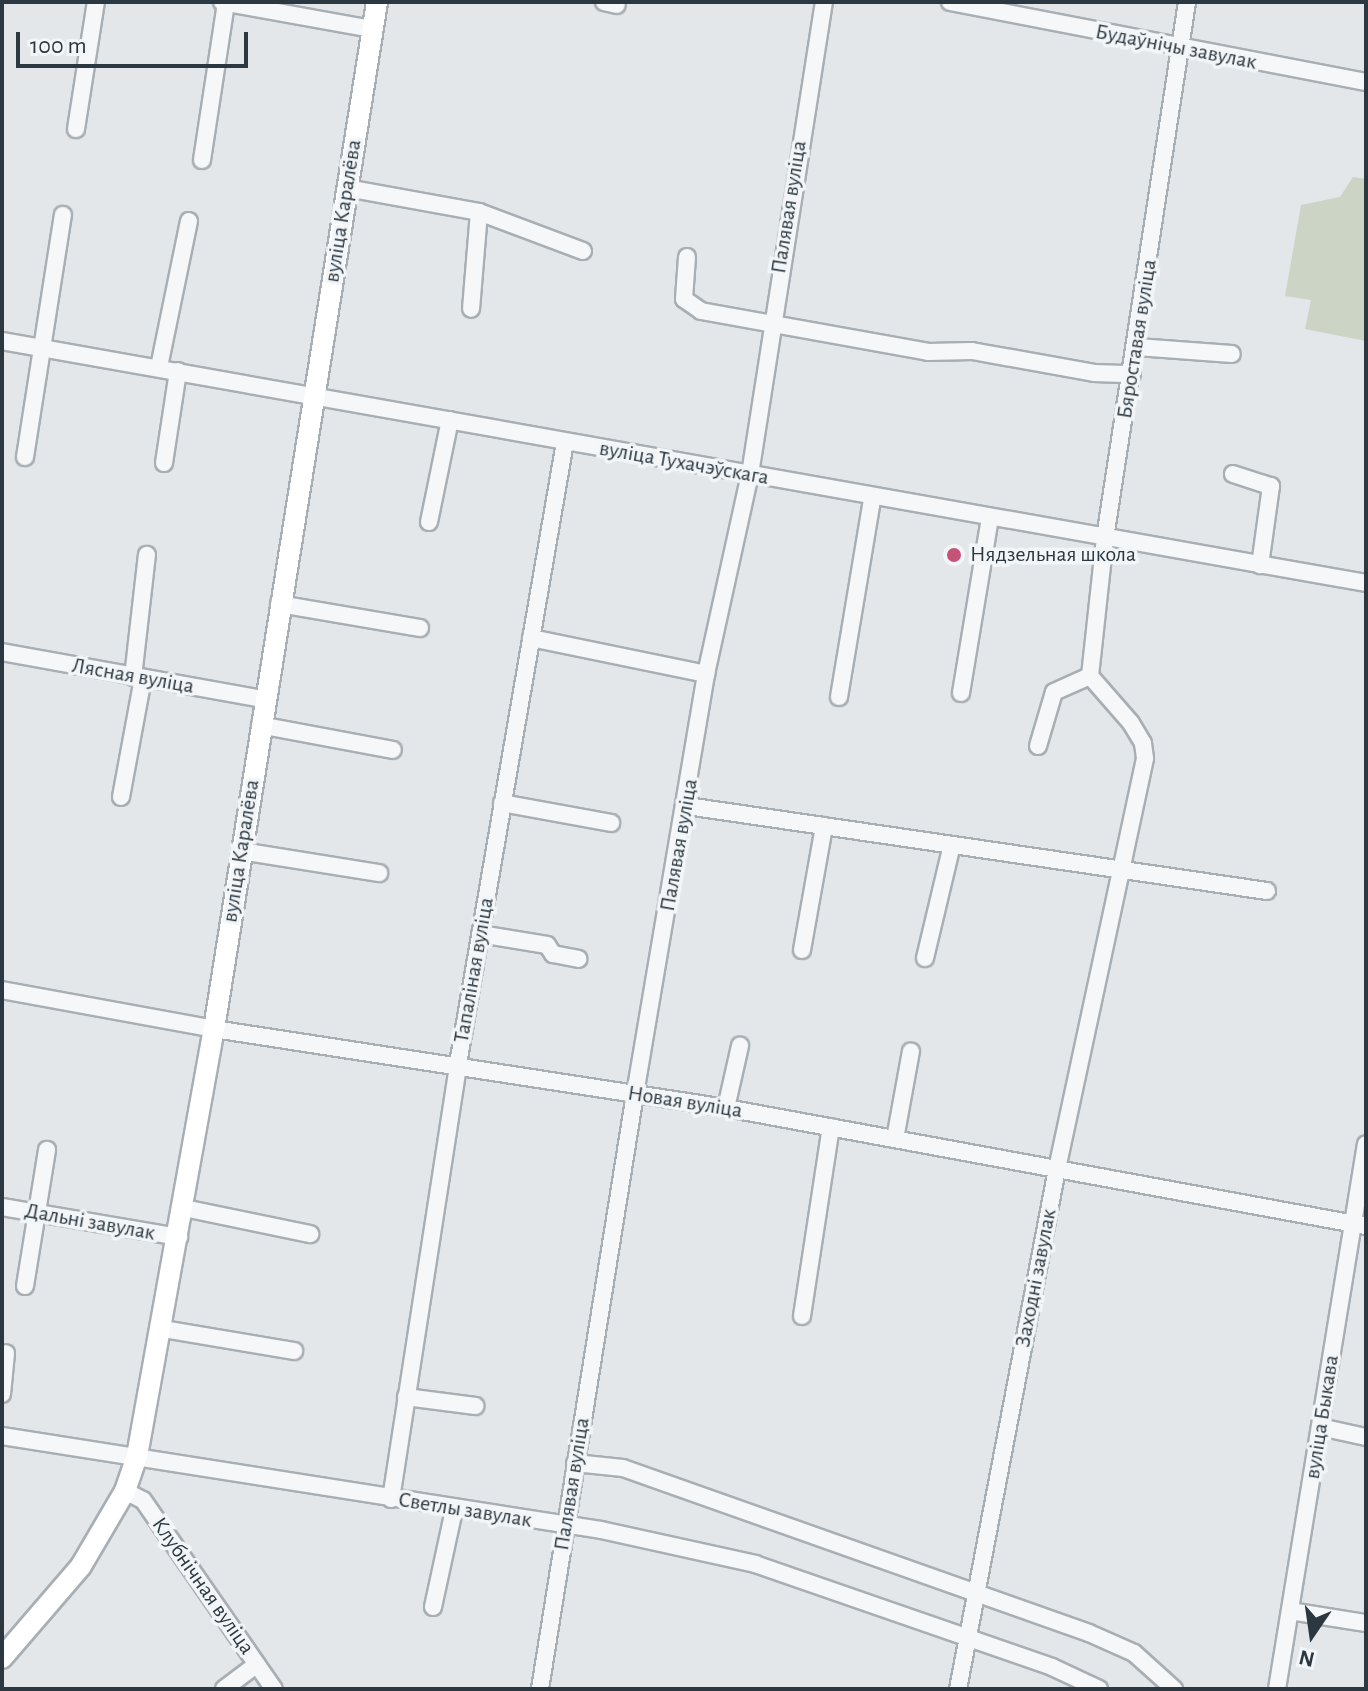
<!DOCTYPE html>
<meta charset="utf-8">
<style>
body{margin:0}
#map{position:relative;width:1368px;height:1691px;overflow:hidden;background:#e3e7ea;font-family:"Alegreya Sans",sans-serif}
div>[style]{position:absolute}
[style*='--x']{left:calc(var(--x)*1px);top:calc(var(--y)*1px);width:calc(var(--w)*1px);rotate:calc(var(--a)*1deg)}
.green>*{inset:0;background:#cbd4c5}
.roads{filter:drop-shadow(2px 0 #a8afb4) drop-shadow(-2px 0 #a8afb4) drop-shadow(0 2px #a8afb4) drop-shadow(0 -2px #a8afb4)}
.minor>*{height:16px;margin:-8px;padding:0 8px;transform-origin:8px;border-radius:8px;background:#f6f7f9}
.major>*{height:20px;margin:-10px;padding:0 10px;transform-origin:10px;border-radius:10px;background:#fff}
.dots>*{width:22px;height:22px;translate:-50% -50%;box-sizing:border-box;border:4px solid #f3f6f8;border-radius:50%}
span{translate:-50% -50%;white-space:nowrap;text-align:center;line-height:1.15;-webkit-text-stroke:7px #f3f6f8;paint-order:stroke}
.street-label{font-size:22px;color:#2c3841}
.poi-label{font-size:22px;color:#2c3841}
.left{translate:0 -50%;text-align:left}
.frame{position:absolute;inset:0;border:4px solid #2c3841;pointer-events:none}
.north{position:absolute;left:1272px;top:1595px;width:80px;height:80px;-webkit-text-stroke:6px #f3f6f8;paint-order:stroke;rotate:193deg;font-size:22px;font-weight:700;line-height:32px;text-align:center;color:#2c3841}
.north::after{content:'';display:block;margin:auto;width:28px;height:36px;background:#2c3841;clip-path:polygon(50% 0,100% 100%,50% 72%,0 100%)}
.scale{position:absolute;left:16px;top:32px;width:232px;height:36px;box-sizing:border-box;border:4px solid #2c3841;border-top:0;padding-left:10px;font-size:24px;line-height:28px;white-space:nowrap;color:#2c3841;-webkit-text-stroke:6px #f3f6f8;paint-order:stroke}
</style>
<div id="map">
<div class="green">
<i style="clip-path:polygon(1353px 177px,1366px 179px,1366px 341px,1305px 329px,1311px 300px,1285px 296px,1301px 205px,1340px 197px)"></i>
</div>
<div class="roads">
<div class="minor">
<i style="--x:222;--y:2;--w:152;--a:10.2"></i>
<i style="--x:604;--y:2;--w:13;--a:13"></i>
<i style="--x:950;--y:2;--w:424;--a:10.9"></i>
<i style="--x:76;--y:129;--w:129;--a:-81.1"></i>
<i style="--x:202;--y:160;--w:159;--a:-81.3"></i>
<i style="--x:347;--y:188;--w:134;--a:10.3"></i>
<i style="--x:479;--y:212;--w:97;--a:94.7"></i>
<i style="--x:479;--y:212;--w:111;--a:20.6"></i>
<i style="--x:687;--y:257;--w:42;--a:94.1"></i>
<i style="--x:684;--y:299;--w:21;--a:35"></i>
<i style="--x:701;--y:311;--w:231;--a:10.2"></i>
<i style="--x:928;--y:352;--w:44;--a:-1.3"></i>
<i style="--x:972;--y:351;--w:124;--a:10.2"></i>
<i style="--x:1094;--y:373;--w:38;--a:2"></i>
<i style="--x:2;--y:341;--w:1385;--a:10.06"></i>
<i style="--x:1137;--y:347;--w:95;--a:4.2"></i>
<i style="--x:159;--y:367;--w:149;--a:-78.4"></i>
<i style="--x:25;--y:457;--w:245;--a:-81.1"></i>
<i style="--x:164;--y:463;--w:93;--a:-81.3"></i>
<i style="--x:1233;--y:474;--w:40;--a:18"></i>
<i style="--x:1271;--y:486;--w:80;--a:97.9"></i>
<i style="--x:429;--y:522;--w:104;--a:-78.4"></i>
<i style="--x:279;--y:604;--w:143;--a:9.7"></i>
<i style="--x:531;--y:638;--w:179;--a:11.6"></i>
<i style="--x:2;--y:652;--w:266;--a:10.2"></i>
<i style="--x:1090;--y:676;--w:139;--a:-83.8"></i>
<i style="--x:1105;--y:538;--w:542;--a:-81.3"></i>
<i style="--x:133;--y:677;--w:123;--a:-83.5"></i>
<i style="--x:961;--y:693;--w:177;--a:-80.6"></i>
<i style="--x:839;--y:697;--w:201;--a:-80.5"></i>
<i style="--x:260;--y:725;--w:135;--a:10.6"></i>
<i style="--x:1038;--y:746;--w:56;--a:-73.5"></i>
<i style="--x:1054;--y:692;--w:39;--a:-24"></i>
<i style="--x:121;--y:797;--w:121;--a:-79.5"></i>
<i style="--x:502;--y:803;--w:111;--a:10.4"></i>
<i style="--x:687;--y:806;--w:586;--a:8.34"></i>
<i style="--x:241;--y:851;--w:140;--a:9.1"></i>
<i style="--x:480;--y:934;--w:68;--a:9.3"></i>
<i style="--x:547;--y:945;--w:11;--a:56"></i>
<i style="--x:553;--y:954;--w:26;--a:11"></i>
<i style="--x:802;--y:950;--w:126;--a:-79.9"></i>
<i style="--x:925;--y:958;--w:116;--a:-76.6"></i>
<i style="--x:2;--y:990;--w:216;--a:10.4"></i>
<i style="--x:214;--y:1029;--w:518;--a:8.77"></i>
<i style="--x:726;--y:1108;--w:651;--a:10.45"></i>
<i style="--x:726;--y:1108;--w:64;--a:-77.3"></i>
<i style="--x:895;--y:1139;--w:89;--a:-79.7"></i>
<i style="--x:2;--y:1207;--w:180;--a:9.6"></i>
<i style="--x:184;--y:1208;--w:129;--a:11.7"></i>
<i style="--x:25;--y:1286;--w:138;--a:-80.8"></i>
<i style="--x:802;--y:1316;--w:191;--a:-81.3"></i>
<i style="--x:163;--y:1329;--w:133;--a:9.5"></i>
<i style="--x:2;--y:1394;--w:41;--a:-84.4"></i>
<i style="--x:406;--y:1397;--w:70;--a:7.4"></i>
<i style="--x:1320;--y:1427;--w:47;--a:12.3"></i>
<i style="--x:2;--y:1436;--w:606;--a:8.92"></i>
<i style="--x:601;--y:1530;--w:158;--a:12.4"></i>
<i style="--x:755;--y:1564;--w:314;--a:19.1"></i>
<i style="--x:1052;--y:1667;--w:52;--a:25.1"></i>
<i style="--x:575;--y:1463;--w:48;--a:5.9"></i>
<i style="--x:623;--y:1468;--w:494;--a:19.5"></i>
<i style="--x:1089;--y:1633;--w:49;--a:24"></i>
<i style="--x:1134;--y:1653;--w:54;--a:42"></i>
<i style="--x:125;--y:1491;--w:20;--a:27"></i>
<i style="--x:143;--y:1500;--w:230;--a:55.3"></i>
<i style="--x:391;--y:1499;--w:440;--a:-81.2"></i>
<i style="--x:458;--y:1064;--w:631;--a:-80.24"></i>
<i style="--x:433;--y:1607;--w:99;--a:-77.8"></i>
<i style="--x:1290;--y:1611;--w:77;--a:9"></i>
<i style="--x:224;--y:1689;--w:41;--a:-37.1"></i>
<i style="--x:540;--y:1689;--w:603;--a:-80.93"></i>
<i style="--x:635;--y:1094;--w:426;--a:-80.4"></i>
<i style="--x:706;--y:674;--w:205;--a:-77.6"></i>
<i style="--x:750;--y:474;--w:478;--a:-81.1"></i>
<i style="--x:958;--y:1689;--w:529;--a:-79.22"></i>
<i style="--x:1057;--y:1169;--w:420;--a:-77.9"></i>
<i style="--x:1145;--y:758;--w:15;--a:-98"></i>
<i style="--x:1143;--y:743;--w:23;--a:-121"></i>
<i style="--x:1131;--y:723;--w:62;--a:-131.1"></i>
<i style="--x:1277;--y:1689;--w:552;--a:-80.73"></i>
</div>
<div class="major">
<i style="--x:2;--y:1658;--w:121;--a:-49.3"></i>
<i style="--x:81;--y:1566;--w:87;--a:-59.6"></i>
<i style="--x:125;--y:1491;--w:37;--a:-71"></i>
<i style="--x:137;--y:1456;--w:434;--a:-79.8"></i>
<i style="--x:214;--y:1029;--w:1040;--a:-80.98"></i>
</div>
</div>
<div class="dots">
<i style="left:954px;top:555px;background:#c55378"></i>
</div>
<div class="street-label">
<span style="left:1176px;top:47px;rotate:11deg">Будаўнічы завулак</span>
<span style="left:789px;top:207px;rotate:-81deg">Палявая вуліца</span>
<span style="left:343px;top:211px;rotate:-81deg">вуліца Каралёва</span>
<span style="left:1137px;top:339px;rotate:-81deg">Бяроставая вуліца</span>
<span style="left:684px;top:463px;rotate:10deg">вуліца Тухачэўскага</span>
<span style="left:133px;top:676px;rotate:10deg">Лясная вуліца</span>
<span style="left:679px;top:845px;rotate:-80deg">Палявая вуліца</span>
<span style="left:241px;top:851px;rotate:-81deg">вуліца Каралёва</span>
<span style="left:474px;top:970px;rotate:-80deg">Тапаліная вуліца</span>
<span style="left:685px;top:1102px;rotate:9deg">Новая вуліца</span>
<span style="left:90px;top:1222px;rotate:10deg">Дальні завулак</span>
<span style="left:1036px;top:1278px;rotate:-79deg">Заходні завулак</span>
<span style="left:1322px;top:1417px;rotate:-81deg">вуліца Быкава</span>
<span style="left:572px;top:1484px;rotate:-81deg">Палявая вуліца</span>
<span style="left:465px;top:1510px;rotate:9deg">Светлы завулак</span>
<span style="left:203px;top:1586px;rotate:55deg">Клубнічная вуліца</span>
</div>
<div class="poi-label">
<span class="left" style="left:970px;top:555px">Нядзельная школа</span>
</div>
<div class="frame"></div>
<div class="north">N</div>
<div class="scale">100 m</div>
</div>
